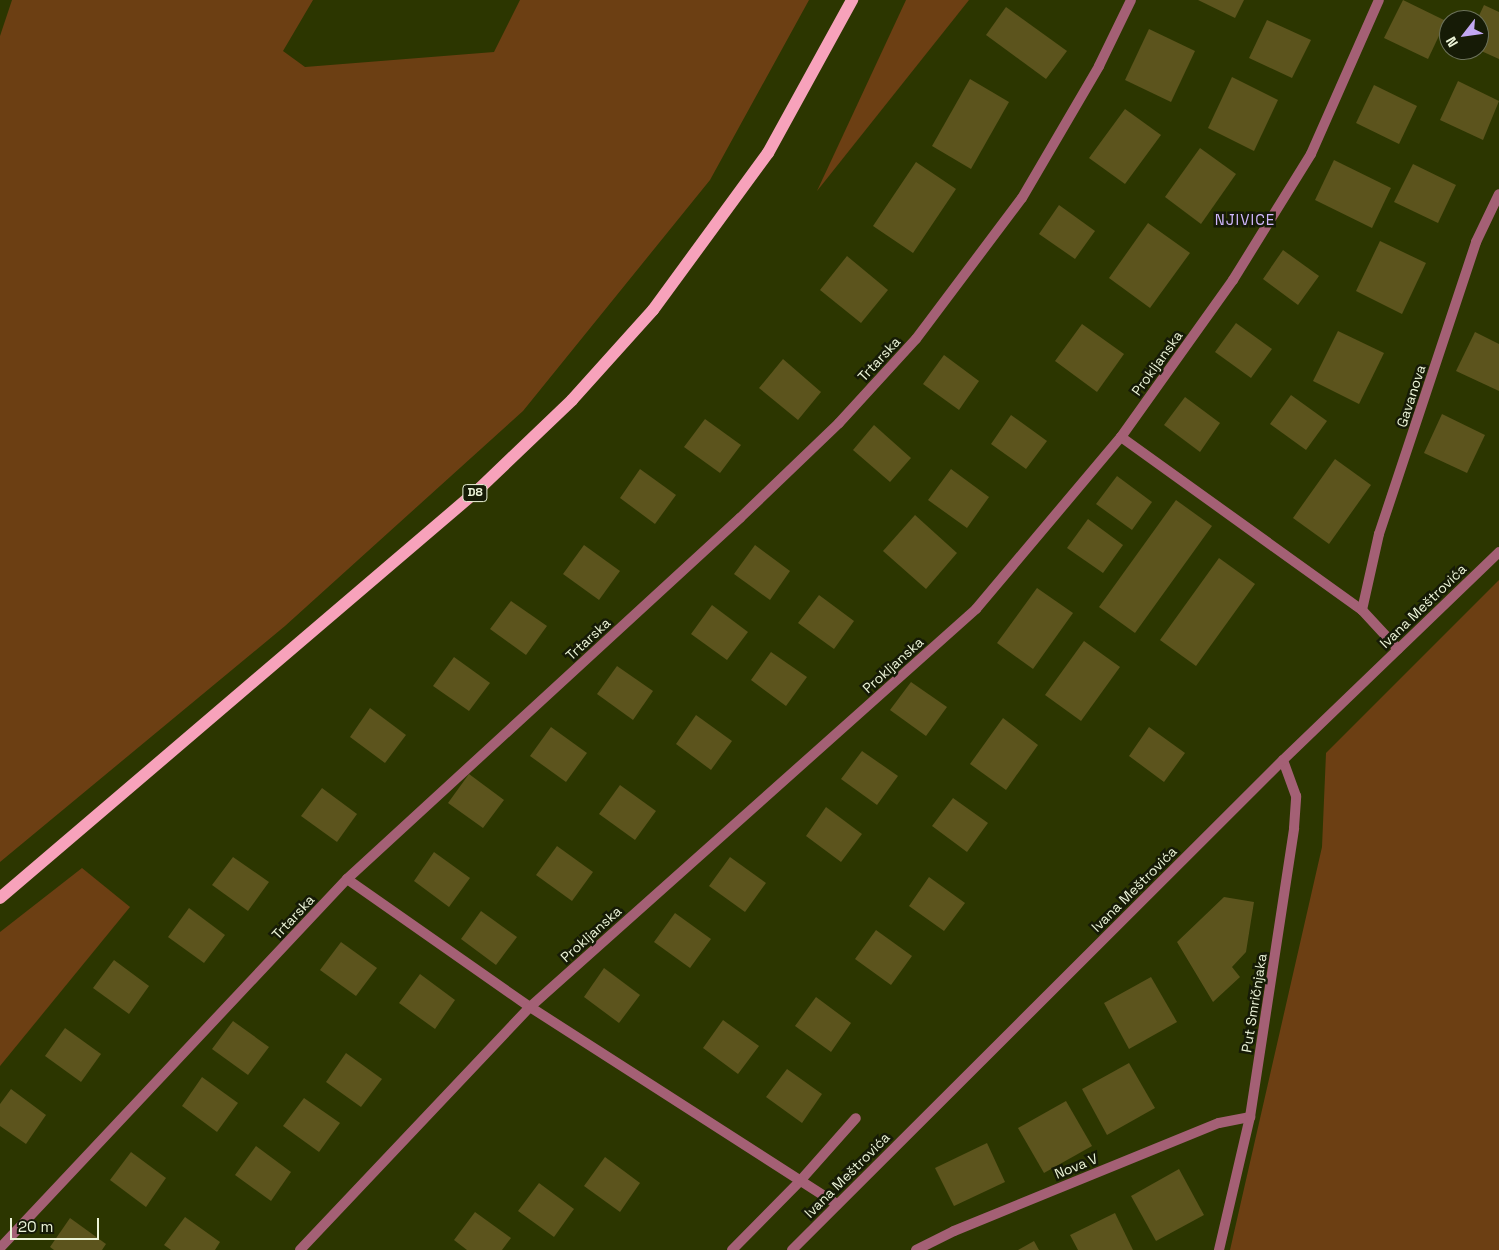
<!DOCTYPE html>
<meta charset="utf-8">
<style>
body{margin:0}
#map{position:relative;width:1499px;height:1250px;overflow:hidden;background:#2c3600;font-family:"Space Grotesk",sans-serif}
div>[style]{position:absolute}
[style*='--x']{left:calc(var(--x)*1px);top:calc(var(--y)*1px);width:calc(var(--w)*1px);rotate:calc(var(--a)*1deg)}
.green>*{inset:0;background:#6c3f13}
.building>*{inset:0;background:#5c541d}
.service>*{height:10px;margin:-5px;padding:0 5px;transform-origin:5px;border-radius:5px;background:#a46075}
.minor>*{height:10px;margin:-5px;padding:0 5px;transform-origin:5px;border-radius:5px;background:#a46075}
.tertiary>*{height:10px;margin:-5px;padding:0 5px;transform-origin:5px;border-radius:5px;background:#a46075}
.primary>*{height:12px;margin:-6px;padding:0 6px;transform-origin:6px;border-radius:6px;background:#f7a2bb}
span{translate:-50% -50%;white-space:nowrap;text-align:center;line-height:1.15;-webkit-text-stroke:5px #161b06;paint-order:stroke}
.shield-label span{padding:1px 4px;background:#161b06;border:1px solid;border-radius:4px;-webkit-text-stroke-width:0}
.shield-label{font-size:12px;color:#ecf4d8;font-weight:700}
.street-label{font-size:14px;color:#ecf4d8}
.neighbourhood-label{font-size:15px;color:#d1b8fe;letter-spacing:1px}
.north{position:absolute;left:1439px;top:10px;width:50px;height:50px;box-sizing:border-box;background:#161b06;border:1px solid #6c725a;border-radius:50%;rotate:240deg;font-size:14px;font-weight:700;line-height:20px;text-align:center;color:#ecf4d8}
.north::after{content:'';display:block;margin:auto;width:18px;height:22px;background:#c2a7f2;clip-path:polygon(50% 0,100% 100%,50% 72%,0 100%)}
.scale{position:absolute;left:10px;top:1218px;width:89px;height:22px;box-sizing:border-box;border:2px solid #ecf4d8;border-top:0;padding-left:6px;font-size:15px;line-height:18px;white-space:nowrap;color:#ecf4d8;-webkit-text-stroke:4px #161b06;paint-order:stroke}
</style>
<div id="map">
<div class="green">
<i style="clip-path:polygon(12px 0,313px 0,283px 51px,305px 67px,494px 52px,520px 0,809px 0,710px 180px,523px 411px,285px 626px,0 862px,0 36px)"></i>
<i style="clip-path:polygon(906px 0,969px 0,817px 191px)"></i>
<i style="clip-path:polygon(1499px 580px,1499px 1250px,1230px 1250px,1322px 847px,1326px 753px)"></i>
<i style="clip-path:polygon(82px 868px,130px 907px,0 1066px,0 932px)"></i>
</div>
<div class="building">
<i style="clip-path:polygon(1198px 0,1244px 0,1235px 18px)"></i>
<i style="clip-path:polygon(1403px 0,1446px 21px,1428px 59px,1384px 38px)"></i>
<i style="clip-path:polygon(1484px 5px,1499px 12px,1499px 59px,1479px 50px,1477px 20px)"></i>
<i style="clip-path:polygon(1006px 7px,1067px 51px,1046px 79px,986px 35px)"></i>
<i style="clip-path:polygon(1267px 20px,1311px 40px,1292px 78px,1249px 58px)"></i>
<i style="clip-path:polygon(1149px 29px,1195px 51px,1171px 102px,1125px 80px)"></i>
<i style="clip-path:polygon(1232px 77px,1278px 100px,1254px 151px,1208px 128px)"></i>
<i style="clip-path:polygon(970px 79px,1009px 102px,971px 169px,932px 146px)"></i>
<i style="clip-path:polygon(1458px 81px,1499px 101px,1483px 140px,1440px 120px)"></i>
<i style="clip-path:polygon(1374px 85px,1417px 106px,1399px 144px,1356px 123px)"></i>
<i style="clip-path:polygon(1125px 109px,1161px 135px,1125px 184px,1089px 158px)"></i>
<i style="clip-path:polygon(1200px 148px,1236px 174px,1201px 224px,1165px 197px)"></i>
<i style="clip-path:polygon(1334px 160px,1391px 188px,1372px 228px,1315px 200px)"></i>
<i style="clip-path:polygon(916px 162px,956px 189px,913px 253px,873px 226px)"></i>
<i style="clip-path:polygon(1413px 164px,1456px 185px,1438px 223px,1394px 202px)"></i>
<i style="clip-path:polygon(1059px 205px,1095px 231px,1075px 259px,1039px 234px)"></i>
<i style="clip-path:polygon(1148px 223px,1190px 253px,1150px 308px,1109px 278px)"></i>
<i style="clip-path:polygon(1380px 241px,1426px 263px,1402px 314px,1356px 291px)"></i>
<i style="clip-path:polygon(1283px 250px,1319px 276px,1298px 305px,1263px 279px)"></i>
<i style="clip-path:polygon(847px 256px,888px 290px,861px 323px,820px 290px)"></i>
<i style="clip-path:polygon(1236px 323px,1272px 349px,1251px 378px,1215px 352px)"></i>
<i style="clip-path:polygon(1082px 324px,1124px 354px,1097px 392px,1055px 361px)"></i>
<i style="clip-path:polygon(1338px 331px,1384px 353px,1359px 404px,1313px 381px)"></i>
<i style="clip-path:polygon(1475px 332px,1499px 344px,1499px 391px,1456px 371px)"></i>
<i style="clip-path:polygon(944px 355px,979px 381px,959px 410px,923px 384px)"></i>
<i style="clip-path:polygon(783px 359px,821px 392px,798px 420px,759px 388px)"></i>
<i style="clip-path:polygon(1291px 395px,1327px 421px,1306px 450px,1270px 424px)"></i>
<i style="clip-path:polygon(1185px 397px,1220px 423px,1200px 452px,1164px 425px)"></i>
<i style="clip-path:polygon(1442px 414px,1485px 435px,1467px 473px,1424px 453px)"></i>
<i style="clip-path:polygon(1011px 415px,1047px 441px,1026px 469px,991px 444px)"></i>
<i style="clip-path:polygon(705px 419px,741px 445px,720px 473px,684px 447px)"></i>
<i style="clip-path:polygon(874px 425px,911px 458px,890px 482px,853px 450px)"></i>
<i style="clip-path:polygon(1335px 459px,1371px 485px,1329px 544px,1293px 518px)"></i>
<i style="clip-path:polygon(640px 469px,676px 495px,655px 524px,620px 498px)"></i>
<i style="clip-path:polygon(951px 469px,989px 497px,967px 528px,928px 500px)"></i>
<i style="clip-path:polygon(1117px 476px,1152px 502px,1132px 530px,1096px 504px)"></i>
<i style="clip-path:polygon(1176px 500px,1212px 526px,1135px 633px,1099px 607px)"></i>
<i style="clip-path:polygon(915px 515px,957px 553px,926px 589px,883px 551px)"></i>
<i style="clip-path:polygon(1088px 519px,1123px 545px,1103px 573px,1067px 548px)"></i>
<i style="clip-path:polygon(584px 545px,620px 571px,599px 600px,563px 574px)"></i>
<i style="clip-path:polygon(755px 545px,790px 571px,770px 600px,734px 574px)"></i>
<i style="clip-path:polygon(1219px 558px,1255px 584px,1196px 666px,1160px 640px)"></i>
<i style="clip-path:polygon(1037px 588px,1073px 613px,1033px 669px,997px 643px)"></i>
<i style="clip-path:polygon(819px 595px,854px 621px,834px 649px,798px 623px)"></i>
<i style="clip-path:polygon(511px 601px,547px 626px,526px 655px,490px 629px)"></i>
<i style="clip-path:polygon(712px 605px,748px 632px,727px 660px,691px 634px)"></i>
<i style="clip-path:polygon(1084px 641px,1120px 667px,1081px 721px,1045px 695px)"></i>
<i style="clip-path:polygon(771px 652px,807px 677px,786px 706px,751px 680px)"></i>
<i style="clip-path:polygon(454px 657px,490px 683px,469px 711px,433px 686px)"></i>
<i style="clip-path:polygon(617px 666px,653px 691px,633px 720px,597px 694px)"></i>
<i style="clip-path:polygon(911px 682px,947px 707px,926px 736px,890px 710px)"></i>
<i style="clip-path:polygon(370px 708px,406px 735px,385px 763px,350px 737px)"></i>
<i style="clip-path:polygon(696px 715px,732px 741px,711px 770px,676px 744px)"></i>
<i style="clip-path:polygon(1003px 718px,1038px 745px,1006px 790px,970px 764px)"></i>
<i style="clip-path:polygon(551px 727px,587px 753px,566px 782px,530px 756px)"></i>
<i style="clip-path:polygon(1149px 727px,1185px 753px,1164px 782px,1129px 756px)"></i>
<i style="clip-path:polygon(862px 751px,898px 776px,877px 805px,841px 779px)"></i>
<i style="clip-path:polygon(469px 774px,504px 800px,483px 828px,448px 803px)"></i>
<i style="clip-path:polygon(620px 785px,656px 811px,635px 840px,599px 814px)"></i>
<i style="clip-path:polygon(322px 788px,357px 814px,337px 842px,301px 816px)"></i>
<i style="clip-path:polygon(953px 798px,988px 823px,967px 852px,932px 826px)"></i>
<i style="clip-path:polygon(826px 807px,862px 834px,841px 862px,806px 836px)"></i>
<i style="clip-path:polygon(557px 846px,593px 872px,572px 901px,536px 875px)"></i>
<i style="clip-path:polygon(434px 852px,470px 878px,449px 907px,414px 881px)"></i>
<i style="clip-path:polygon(233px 857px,269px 882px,248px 911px,212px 885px)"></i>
<i style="clip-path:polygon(730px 857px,766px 883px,745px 912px,709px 886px)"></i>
<i style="clip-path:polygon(929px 877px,965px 903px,944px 931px,909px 906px)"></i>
<i style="clip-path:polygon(1224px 897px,1254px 902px,1246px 952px,1232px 967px,1240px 977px,1213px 1002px,1177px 942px)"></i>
<i style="clip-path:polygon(189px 908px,225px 935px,204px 963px,168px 937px)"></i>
<i style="clip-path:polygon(481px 911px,517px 937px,496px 965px,461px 939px)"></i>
<i style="clip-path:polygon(675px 913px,711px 939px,690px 968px,654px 942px)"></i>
<i style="clip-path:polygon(876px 930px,912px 956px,891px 985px,855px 959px)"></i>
<i style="clip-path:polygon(341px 942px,377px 968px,356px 996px,320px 970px)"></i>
<i style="clip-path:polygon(114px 960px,149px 986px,129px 1014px,93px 988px)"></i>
<i style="clip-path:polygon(604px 968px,640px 995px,619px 1023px,584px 997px)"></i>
<i style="clip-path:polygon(420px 974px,455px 1000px,435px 1029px,399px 1003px)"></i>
<i style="clip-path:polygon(1151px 977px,1177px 1022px,1129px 1049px,1104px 1003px)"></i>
<i style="clip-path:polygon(816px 997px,851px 1023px,831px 1052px,795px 1026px)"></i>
<i style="clip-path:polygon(723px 1020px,759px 1046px,738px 1074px,703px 1048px)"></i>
<i style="clip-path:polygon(233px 1021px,269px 1047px,248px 1075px,212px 1049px)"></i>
<i style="clip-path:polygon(65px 1028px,101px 1054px,81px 1082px,45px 1056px)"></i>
<i style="clip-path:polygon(346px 1053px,382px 1079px,361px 1107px,326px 1082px)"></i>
<i style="clip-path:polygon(1129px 1063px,1155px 1108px,1107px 1135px,1082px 1089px)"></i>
<i style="clip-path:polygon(787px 1069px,822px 1094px,802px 1123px,766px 1097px)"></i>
<i style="clip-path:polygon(202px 1077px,238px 1103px,217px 1132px,182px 1106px)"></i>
<i style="clip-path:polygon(11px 1089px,46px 1115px,26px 1144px,0 1126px,0 1104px)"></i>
<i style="clip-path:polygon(304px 1098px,340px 1123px,319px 1152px,283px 1126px)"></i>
<i style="clip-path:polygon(1066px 1101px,1092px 1146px,1044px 1173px,1018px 1128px)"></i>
<i style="clip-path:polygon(987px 1143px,1005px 1182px,954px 1206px,935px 1168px)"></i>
<i style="clip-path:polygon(256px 1146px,291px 1172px,271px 1201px,235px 1175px)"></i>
<i style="clip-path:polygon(131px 1152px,166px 1178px,146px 1207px,110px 1180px)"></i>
<i style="clip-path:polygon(605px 1157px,640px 1183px,620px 1212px,584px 1186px)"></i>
<i style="clip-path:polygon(1179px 1169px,1204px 1215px,1156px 1241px,1131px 1196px)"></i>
<i style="clip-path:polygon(539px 1183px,574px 1209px,554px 1237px,518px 1211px)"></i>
<i style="clip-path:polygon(475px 1212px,511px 1238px,502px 1250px,467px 1250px,454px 1240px)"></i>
<i style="clip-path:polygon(1115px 1213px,1133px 1250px,1078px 1250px,1070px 1235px)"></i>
<i style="clip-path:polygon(185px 1217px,220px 1242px,215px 1250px,171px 1250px,164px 1245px)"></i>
<i style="clip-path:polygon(70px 1218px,106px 1244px,102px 1250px,54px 1250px,50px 1247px)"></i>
<i style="clip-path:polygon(1034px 1241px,1039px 1250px,1018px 1250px)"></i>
</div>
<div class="service">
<i style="--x:732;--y:1250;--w:97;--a:-45.4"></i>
<i style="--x:800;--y:1181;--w:84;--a:-48.4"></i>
</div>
<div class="minor">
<i style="--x:1121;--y:437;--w:297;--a:35.7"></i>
<i style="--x:1398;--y:649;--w:53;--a:-132.7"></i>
<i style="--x:1362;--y:610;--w:78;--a:-77.4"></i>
<i style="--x:1379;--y:534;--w:308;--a:-71.6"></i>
<i style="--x:1476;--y:242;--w:53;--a:-64.4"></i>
<i style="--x:347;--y:879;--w:223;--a:35"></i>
<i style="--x:530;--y:1007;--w:365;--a:32.7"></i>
<i style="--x:0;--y:1248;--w:507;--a:-46.76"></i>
<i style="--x:347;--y:879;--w:534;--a:-42.57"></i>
<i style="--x:740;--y:518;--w:137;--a:-43.8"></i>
<i style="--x:839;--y:423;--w:114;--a:-47.5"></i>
<i style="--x:916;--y:339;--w:176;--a:-53.1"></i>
<i style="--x:1022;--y:198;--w:153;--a:-59.7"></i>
<i style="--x:1099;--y:66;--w:73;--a:-64.1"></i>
<i style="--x:300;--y:1250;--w:335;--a:-46.6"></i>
<i style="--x:530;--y:1007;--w:598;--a:-41.74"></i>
<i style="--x:976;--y:609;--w:225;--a:-49.9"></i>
<i style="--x:1121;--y:437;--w:193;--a:-54.5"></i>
<i style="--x:1233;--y:280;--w:148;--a:-58.2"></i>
<i style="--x:1311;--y:154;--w:168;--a:-66.2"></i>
<i style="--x:916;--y:1250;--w:42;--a:-26.6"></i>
<i style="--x:954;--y:1231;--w:286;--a:-22.2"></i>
<i style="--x:1219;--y:1123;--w:32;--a:-11"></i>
<i style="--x:1219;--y:1250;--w:137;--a:-76.9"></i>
<i style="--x:1250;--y:1117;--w:292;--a:-81.3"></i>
<i style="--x:1294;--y:828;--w:32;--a:-86"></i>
<i style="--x:1296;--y:796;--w:38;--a:-110"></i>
</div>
<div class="tertiary">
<i style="--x:792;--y:1250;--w:694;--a:-44.94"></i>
<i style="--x:1283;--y:760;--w:300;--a:-43.9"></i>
</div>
<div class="primary">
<i style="--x:0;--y:898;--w:630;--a:-40.49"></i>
<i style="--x:479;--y:489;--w:129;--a:-43.7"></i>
<i style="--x:572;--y:400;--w:121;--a:-48"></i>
<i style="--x:653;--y:310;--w:195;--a:-53.8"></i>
<i style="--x:768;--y:153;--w:175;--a:-61.2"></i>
</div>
<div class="shield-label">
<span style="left:475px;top:493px">D8</span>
</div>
<div class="street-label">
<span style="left:879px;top:359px;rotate:-47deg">Trtarska</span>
<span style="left:1157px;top:363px;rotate:-54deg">Prokljanska</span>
<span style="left:1411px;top:396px;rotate:-72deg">Gavanova</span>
<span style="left:1423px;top:606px;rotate:-44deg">Ivana Meštrovića</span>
<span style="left:588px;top:639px;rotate:-43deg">Trtarska</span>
<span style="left:893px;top:665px;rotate:-42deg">Prokljanska</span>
<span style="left:1134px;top:889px;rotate:-45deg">Ivana Meštrovića</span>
<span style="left:293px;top:917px;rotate:-47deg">Trtarska</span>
<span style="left:591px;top:934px;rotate:-42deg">Prokljanska</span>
<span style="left:1254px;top:1003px;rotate:-81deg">Put Smričnjaka</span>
<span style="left:1076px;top:1166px;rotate:-22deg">Nova V</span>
<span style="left:847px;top:1175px;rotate:-45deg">Ivana Meštrovića</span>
</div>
<div class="neighbourhood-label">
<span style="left:1245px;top:220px">NJIVICE</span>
</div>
<div class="north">N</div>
<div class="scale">20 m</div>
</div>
